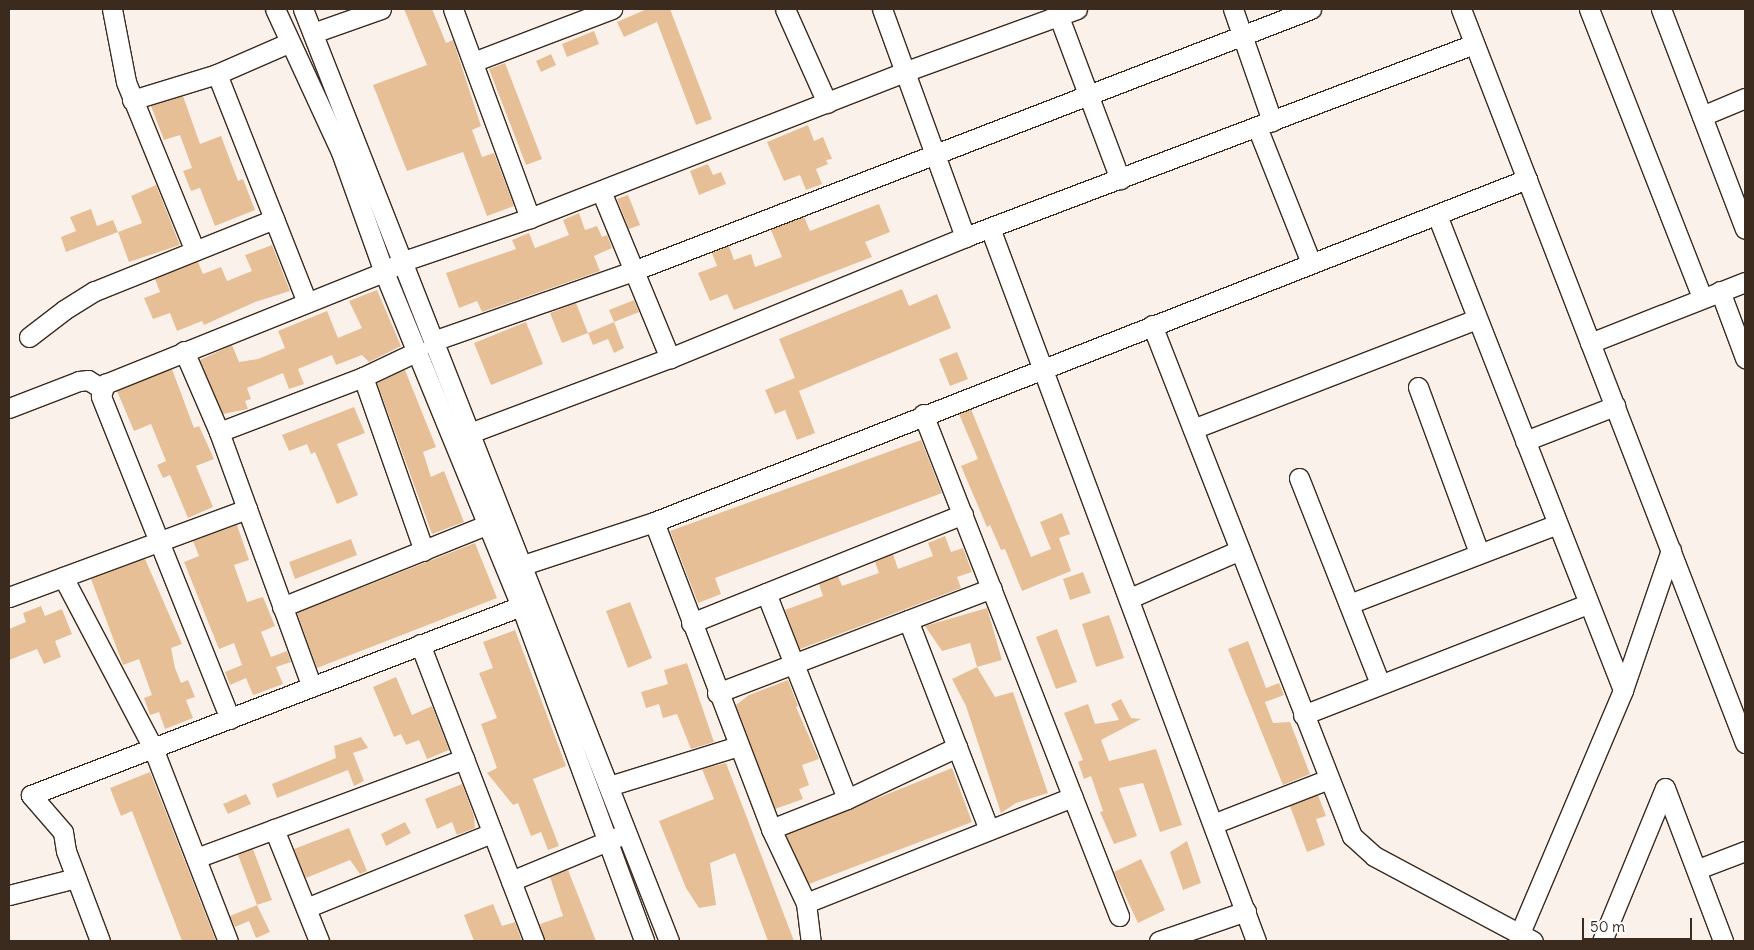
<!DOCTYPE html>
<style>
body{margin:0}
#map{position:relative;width:1754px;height:950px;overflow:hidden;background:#faf2ea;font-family:Delius,sans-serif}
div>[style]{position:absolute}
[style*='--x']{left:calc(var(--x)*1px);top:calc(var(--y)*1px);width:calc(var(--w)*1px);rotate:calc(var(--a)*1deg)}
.building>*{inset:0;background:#e7bf97}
.roads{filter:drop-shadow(1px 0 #3b2a1e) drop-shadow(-1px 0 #3b2a1e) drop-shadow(0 1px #3b2a1e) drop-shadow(0 -1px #3b2a1e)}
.minor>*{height:19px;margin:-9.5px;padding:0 9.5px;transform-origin:9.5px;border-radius:9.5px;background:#fff}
span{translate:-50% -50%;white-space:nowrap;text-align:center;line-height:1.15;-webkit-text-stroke:4px #fff;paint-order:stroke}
.frame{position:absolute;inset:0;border:10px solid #3b2a1e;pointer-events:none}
.scale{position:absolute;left:1582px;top:918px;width:110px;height:22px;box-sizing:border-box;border:2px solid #3b2a1e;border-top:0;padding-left:6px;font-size:15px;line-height:18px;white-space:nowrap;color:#3b2a1e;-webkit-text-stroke:4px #fff;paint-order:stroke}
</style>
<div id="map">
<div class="building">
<i style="clip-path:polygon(404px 9px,432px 9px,446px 43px,453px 40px,481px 126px,472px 130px,482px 157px,494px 153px,514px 206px,487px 216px,463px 152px,407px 171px,373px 85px,427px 65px)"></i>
<i style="clip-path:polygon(647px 9px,670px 9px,712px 119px,696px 125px,657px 22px,624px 37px,617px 22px)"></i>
<i style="clip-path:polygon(594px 31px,599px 44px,567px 57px,562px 44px)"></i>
<i style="clip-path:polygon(551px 54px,556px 65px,541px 72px,536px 61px)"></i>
<i style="clip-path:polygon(505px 63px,542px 159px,526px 165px,489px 69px)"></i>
<i style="clip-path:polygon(183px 96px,200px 144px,221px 136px,238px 181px,243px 179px,255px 210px,215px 226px,200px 188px,191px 191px,183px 171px,192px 168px,180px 135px,164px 140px,151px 106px)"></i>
<i style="clip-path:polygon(808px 125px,814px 141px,823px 137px,832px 159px,826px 160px,828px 164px,816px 169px,822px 184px,806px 190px,800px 175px,784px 181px,767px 142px)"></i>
<i style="clip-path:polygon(708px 164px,713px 175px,721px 172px,726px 184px,699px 195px,690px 171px)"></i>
<i style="clip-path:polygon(156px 185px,180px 245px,129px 262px,118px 232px,142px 223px,131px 196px)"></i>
<i style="clip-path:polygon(628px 195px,640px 225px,629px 229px,617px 199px)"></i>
<i style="clip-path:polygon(879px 204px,890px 232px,865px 242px,872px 257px,734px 310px,727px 294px,710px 301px,698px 273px,717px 266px,712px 253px,729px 246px,734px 260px,751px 254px,755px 267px,782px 257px,771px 230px,804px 217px,810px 231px)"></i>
<i style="clip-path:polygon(91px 209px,97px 226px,113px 220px,118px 232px,66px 252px,61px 237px,76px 231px,70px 217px)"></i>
<i style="clip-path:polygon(579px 213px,585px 230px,597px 226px,602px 237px,607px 235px,612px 248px,594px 256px,600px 271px,482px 312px,477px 301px,459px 308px,446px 273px,516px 249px,512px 240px,529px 233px,535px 248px,569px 235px,563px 220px)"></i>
<i style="clip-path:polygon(272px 245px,290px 291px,255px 302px,204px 325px,202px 321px,177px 331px,170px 313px,153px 319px,144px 298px,160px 292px,155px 279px,198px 262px,203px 274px,221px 267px,227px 281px,252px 271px,245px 255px)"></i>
<i style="clip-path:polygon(902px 289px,909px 306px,937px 294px,951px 328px,799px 391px,815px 433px,797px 440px,785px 410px,775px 414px,765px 390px,795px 378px,779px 339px)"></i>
<i style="clip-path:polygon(377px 290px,401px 346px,369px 362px,362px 355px,336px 365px,332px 355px,298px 369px,304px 384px,289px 389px,283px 373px,247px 388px,251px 399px,245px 401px,248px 409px,223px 414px,200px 360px,232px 345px,239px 362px,258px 359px,285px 348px,278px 331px,327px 311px,338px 338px,362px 328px,349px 301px)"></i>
<i style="clip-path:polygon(634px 300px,639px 312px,614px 322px,609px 310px)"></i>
<i style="clip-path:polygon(576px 303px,588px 333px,562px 343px,550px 313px)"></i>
<i style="clip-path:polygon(526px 322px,543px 364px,491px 385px,474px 343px)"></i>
<i style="clip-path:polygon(614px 322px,624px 348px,614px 353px,608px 339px,593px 345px,588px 333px)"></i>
<i style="clip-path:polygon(957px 352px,968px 379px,950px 386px,939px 359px)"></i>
<i style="clip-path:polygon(172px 369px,194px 428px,199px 426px,214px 459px,196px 466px,213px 507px,188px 518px,170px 475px,163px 478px,157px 465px,166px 461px,151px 424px,134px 431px,117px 391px)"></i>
<i style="clip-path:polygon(405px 370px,436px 447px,423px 452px,431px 477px,444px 471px,464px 522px,432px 534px,377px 383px)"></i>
<i style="clip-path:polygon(354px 407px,365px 433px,337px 444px,358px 495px,337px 504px,315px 452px,311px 454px,307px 444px,289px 451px,282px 435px)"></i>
<i style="clip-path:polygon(971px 409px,1031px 557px,1051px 549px,1040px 522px,1062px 513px,1070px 534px,1059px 538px,1071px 571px,1022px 591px,1005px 549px,1001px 550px,990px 525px,987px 527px,961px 466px,978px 459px,959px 414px)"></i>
<i style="clip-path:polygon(921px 440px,942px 493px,715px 578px,721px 594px,698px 603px,670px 531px)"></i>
<i style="clip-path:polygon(237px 525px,249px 560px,234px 565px,247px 602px,263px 597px,275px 626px,261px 632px,271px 657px,287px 651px,291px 662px,276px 667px,283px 684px,253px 695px,246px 678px,230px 685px,225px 672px,242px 665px,234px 643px,219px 649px,184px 562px,199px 556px,193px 541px)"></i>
<i style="clip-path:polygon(945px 536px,951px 552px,963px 548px,972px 572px,957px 577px,961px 588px,800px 649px,785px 610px,823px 596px,819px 584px,838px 576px,842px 586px,879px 573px,875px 562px,893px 554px,898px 569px,933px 556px,928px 543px)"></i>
<i style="clip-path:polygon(351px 539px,357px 555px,295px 579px,289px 562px)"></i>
<i style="clip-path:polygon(475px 543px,497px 598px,317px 668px,297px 613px)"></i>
<i style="clip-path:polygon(145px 559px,182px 644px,171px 648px,175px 668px,181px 683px,188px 680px,195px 697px,186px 700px,193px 718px,165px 729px,159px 712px,150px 715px,144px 698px,152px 695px,139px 659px,123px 665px,91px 579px)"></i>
<i style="clip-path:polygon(1083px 572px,1091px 593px,1070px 600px,1063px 579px)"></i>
<i style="clip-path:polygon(630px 602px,652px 658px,628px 668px,606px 611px)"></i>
<i style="clip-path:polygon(41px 606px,45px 616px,62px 609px,67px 622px,72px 634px,55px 641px,61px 657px,44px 664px,37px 649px,9px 660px,9px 629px,26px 622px,23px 613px)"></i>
<i style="clip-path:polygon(987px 608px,1002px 660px,977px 667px,970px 643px,942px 651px,925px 626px)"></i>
<i style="clip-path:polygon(1109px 615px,1124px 658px,1096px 667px,1082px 624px)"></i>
<i style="clip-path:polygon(1057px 629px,1077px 682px,1056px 689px,1036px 637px)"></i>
<i style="clip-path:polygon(515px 630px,566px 766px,533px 779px,559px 846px,548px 850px,541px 832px,531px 836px,518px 803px,513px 805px,487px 773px,497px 768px,481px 724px,497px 718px,479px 673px,493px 668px,483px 642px)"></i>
<i style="clip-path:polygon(1248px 641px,1266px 688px,1279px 683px,1284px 695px,1265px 702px,1273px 723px,1290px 722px,1310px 774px,1283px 785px,1228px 649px)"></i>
<i style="clip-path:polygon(687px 663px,714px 742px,691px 749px,677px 714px,663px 718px,659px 704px,646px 708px,641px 692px,668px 684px,664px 670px)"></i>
<i style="clip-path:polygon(977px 667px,995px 697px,1013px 692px,1048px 793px,1016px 803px,1001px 813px,966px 706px,952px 679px)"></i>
<i style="clip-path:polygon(396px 677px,412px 715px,432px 706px,449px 750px,427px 759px,419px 740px,406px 745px,401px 734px,394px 737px,373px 687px)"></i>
<i style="clip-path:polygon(788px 680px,798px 706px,796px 707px,819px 759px,802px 765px,809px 785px,799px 789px,803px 799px,775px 809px,736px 705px,749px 695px)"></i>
<i style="clip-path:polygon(1121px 699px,1131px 718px,1141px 719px,1101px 740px,1109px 761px,1156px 749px,1182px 825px,1160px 832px,1143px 783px,1119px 788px,1137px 836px,1114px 844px,1100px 812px,1103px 811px,1091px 776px,1084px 779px,1078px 762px,1083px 760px,1064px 713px,1088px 704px,1095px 724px,1119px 720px,1111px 704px)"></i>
<i style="clip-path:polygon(361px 737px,368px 748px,353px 753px,364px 781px,354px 786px,348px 770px,277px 798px,272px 784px,336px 758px,334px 746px)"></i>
<i style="clip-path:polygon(726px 763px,794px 941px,768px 941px,735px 853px,710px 863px,716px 905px,699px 908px,686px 888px,659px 821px,714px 799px,702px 769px)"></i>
<i style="clip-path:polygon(952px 768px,972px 822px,809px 884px,786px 835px)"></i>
<i style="clip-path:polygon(150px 772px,214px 936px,216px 941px,182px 941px,132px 811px,121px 816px,110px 788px)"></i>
<i style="clip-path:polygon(462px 784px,474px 816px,475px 828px,457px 835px,452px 822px,437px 829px,425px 799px)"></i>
<i style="clip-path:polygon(246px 794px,251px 804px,228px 814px,223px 804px)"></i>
<i style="clip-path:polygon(1318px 795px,1326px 816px,1316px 819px,1325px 845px,1307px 852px,1290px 806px)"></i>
<i style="clip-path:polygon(405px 822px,411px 833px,386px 846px,381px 834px)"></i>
<i style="clip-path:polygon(349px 828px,367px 871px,360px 874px,350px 860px,306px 878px,294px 849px)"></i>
<i style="clip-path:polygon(1187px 841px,1201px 883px,1183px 890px,1170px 852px)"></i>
<i style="clip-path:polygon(253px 849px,272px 900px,257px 905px,238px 855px)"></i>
<i style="clip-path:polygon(1141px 859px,1165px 910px,1138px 923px,1114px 872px)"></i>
<i style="clip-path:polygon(568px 870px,596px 941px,545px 941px,540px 924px,563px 916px,550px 877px)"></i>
<i style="clip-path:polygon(493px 904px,502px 926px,515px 922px,522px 941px,474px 941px,464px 915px)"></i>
<i style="clip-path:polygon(257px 905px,270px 932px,256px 938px,249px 921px,235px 927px,230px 916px)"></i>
</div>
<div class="roads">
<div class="minor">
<i style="--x:112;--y:9;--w:74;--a:79.1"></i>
<i style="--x:126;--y:82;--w:180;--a:67.8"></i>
<i style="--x:275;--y:9;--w:157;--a:65.2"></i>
<i style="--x:341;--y:152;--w:127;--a:70.3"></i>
<i style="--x:384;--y:272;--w:361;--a:67.7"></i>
<i style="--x:521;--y:606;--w:357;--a:69.8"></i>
<i style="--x:303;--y:9;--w:1001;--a:68.56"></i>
<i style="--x:453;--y:9;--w:223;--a:69.8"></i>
<i style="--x:785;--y:9;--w:103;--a:65.9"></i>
<i style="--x:882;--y:9;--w:243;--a:70"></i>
<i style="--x:1056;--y:9;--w:182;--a:69.4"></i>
<i style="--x:1233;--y:9;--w:119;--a:70.8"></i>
<i style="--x:1461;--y:9;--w:787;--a:68.85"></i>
<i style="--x:1589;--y:9;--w:310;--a:68.6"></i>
<i style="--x:1661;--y:9;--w:235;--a:69.1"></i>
<i style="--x:313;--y:33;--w:72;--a:-19.4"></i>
<i style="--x:473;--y:62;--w:149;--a:-20.9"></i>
<i style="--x:217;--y:74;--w:245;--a:68.5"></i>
<i style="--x:132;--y:100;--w:89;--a:-17"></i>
<i style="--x:217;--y:74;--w:77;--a:-23.6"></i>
<i style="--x:1702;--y:116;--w:47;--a:-22.7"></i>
<i style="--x:1257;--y:127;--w:146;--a:68.3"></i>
<i style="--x:601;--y:191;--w:181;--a:67.6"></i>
<i style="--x:1437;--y:215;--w:510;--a:68.62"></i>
<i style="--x:990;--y:228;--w:761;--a:69.54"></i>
<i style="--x:1720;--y:291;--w:72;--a:69.5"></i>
<i style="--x:1152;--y:325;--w:549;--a:68.63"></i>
<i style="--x:1352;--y:836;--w:30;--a:42"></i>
<i style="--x:1374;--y:856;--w:180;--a:28.1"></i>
<i style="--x:29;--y:337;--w:44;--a:-37.6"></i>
<i style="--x:64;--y:310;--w:36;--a:-32"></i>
<i style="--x:95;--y:291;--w:193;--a:-21.9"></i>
<i style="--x:433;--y:341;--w:212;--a:-19.3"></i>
<i style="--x:633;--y:271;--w:727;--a:-21.13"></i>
<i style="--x:1590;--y:343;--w:167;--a:-21.5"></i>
<i style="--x:184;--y:351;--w:88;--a:66.6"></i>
<i style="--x:219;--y:432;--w:271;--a:70"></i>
<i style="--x:363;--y:377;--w:184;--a:70.7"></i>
<i style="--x:1418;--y:387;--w:177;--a:69.8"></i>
<i style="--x:9;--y:408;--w:75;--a:-21.1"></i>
<i style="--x:79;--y:381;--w:9;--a:-6"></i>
<i style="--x:88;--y:380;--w:15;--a:32"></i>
<i style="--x:923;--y:414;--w:539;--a:68.67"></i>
<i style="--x:1193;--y:429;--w:304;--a:-21.2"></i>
<i style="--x:219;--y:432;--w:154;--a:-20.9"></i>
<i style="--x:363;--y:377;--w:61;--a:-25.3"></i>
<i style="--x:470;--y:433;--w:214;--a:-20.6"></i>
<i style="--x:670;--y:358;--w:319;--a:-22.3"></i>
<i style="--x:965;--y:237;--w:544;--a:-20.77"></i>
<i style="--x:1525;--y:441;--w:97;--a:-21.3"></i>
<i style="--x:1299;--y:478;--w:221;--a:68.5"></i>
<i style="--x:654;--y:522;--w:329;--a:69.1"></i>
<i style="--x:771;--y:829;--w:82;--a:64.7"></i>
<i style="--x:806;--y:903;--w:38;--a:83"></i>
<i style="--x:523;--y:565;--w:138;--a:-18.2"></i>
<i style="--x:654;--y:522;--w:938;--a:-21.45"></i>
<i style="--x:63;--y:577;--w:193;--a:62.2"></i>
<i style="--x:153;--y:748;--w:207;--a:68.8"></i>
<i style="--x:766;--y:593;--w:221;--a:68.5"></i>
<i style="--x:9;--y:597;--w:254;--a:-20.3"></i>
<i style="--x:1130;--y:598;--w:120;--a:-23.6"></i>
<i style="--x:1349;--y:604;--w:223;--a:-21"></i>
<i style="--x:282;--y:607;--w:222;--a:-21.9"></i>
<i style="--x:908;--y:620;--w:225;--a:68.9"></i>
<i style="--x:691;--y:623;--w:293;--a:-21.8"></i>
<i style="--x:420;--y:644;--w:318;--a:69"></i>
<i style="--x:717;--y:693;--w:294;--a:-20.9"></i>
<i style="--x:1303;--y:715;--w:305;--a:-21.3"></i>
<i style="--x:230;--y:719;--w:348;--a:-111.8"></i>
<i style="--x:101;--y:396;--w:13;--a:-72"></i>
<i style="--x:105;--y:384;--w:301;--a:-21.9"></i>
<i style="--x:384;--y:272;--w:20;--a:-30"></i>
<i style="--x:401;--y:262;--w:136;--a:-18.8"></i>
<i style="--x:530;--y:218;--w:401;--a:-21.3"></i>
<i style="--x:904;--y:72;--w:184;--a:-20"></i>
<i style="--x:609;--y:786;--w:135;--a:-17.2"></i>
<i style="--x:1665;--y:788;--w:164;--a:69.2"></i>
<i style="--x:1213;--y:824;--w:124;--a:-21.2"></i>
<i style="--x:274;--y:829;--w:121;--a:68.1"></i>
<i style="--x:771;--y:829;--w:82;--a:-21.5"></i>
<i style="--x:847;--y:799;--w:122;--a:-25.3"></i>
<i style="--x:196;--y:858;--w:286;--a:-20.3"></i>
<i style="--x:1698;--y:869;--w:50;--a:-21"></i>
<i style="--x:511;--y:881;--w:115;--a:-22.5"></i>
<i style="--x:9;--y:895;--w:69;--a:-14.2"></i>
<i style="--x:806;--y:903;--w:287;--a:-21.7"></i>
<i style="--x:306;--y:908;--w:201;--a:-22"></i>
<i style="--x:1520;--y:933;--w:264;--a:-67"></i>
<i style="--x:1623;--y:690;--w:148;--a:-71.1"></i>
<i style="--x:100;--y:941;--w:96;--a:-110.7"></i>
<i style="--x:66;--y:851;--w:19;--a:-99"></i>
<i style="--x:63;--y:832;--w:49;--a:-130.9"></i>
<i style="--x:31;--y:795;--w:525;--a:-21.09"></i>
<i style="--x:1159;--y:941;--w:92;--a:-19"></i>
<i style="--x:1602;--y:941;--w:165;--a:-67.6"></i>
</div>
</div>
<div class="frame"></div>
<div class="scale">50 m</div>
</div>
